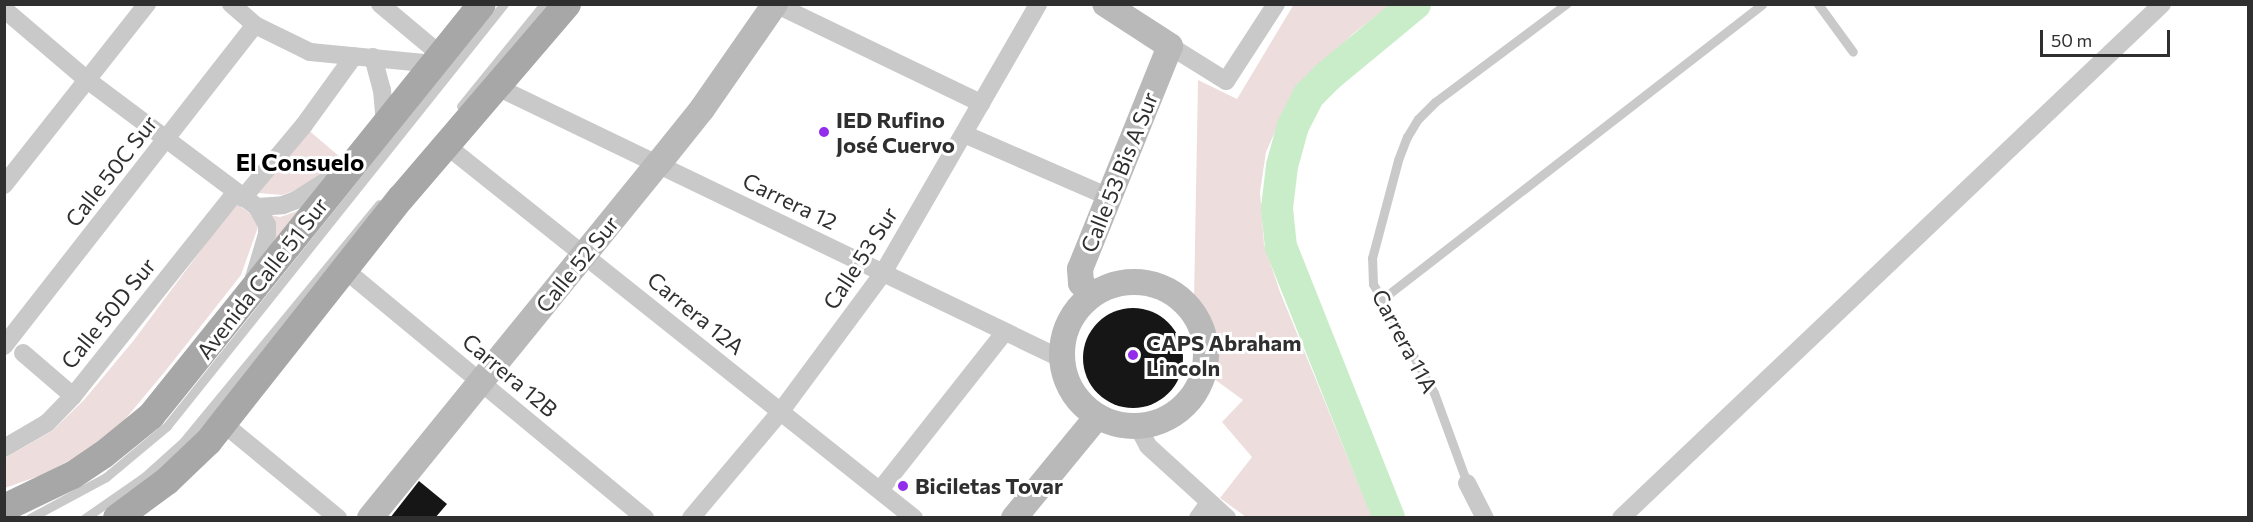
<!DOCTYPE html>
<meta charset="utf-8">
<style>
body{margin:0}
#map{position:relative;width:2253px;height:522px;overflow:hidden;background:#fff;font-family:Commissioner,sans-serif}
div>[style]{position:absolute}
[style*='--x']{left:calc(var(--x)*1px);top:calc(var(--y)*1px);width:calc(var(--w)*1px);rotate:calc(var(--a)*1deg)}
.green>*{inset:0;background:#eddedd}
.river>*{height:32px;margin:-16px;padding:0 16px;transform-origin:16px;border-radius:16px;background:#c9edc9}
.building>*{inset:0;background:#161616}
.round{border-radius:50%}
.lane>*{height:9px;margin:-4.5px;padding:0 4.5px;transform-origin:4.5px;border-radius:4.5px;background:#c9c9c9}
.street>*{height:18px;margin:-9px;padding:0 9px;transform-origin:9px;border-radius:9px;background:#c9c9c9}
.secondary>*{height:26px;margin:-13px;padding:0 13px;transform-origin:13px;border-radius:13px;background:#b9b9b9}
.secondary>.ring{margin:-13px;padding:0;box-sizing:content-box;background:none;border:26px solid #b9b9b9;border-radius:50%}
.primary>*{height:28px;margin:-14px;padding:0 14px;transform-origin:14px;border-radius:14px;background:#a7a7a7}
.dots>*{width:16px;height:16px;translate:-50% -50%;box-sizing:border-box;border:3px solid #fff;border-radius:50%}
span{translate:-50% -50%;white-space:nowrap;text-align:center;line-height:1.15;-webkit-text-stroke:6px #fff;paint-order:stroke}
.poi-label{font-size:22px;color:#2f2f2f;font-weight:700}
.left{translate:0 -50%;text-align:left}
.street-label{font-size:22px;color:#2f2f2f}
.neighbourhood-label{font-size:24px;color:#000;font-weight:700}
.frame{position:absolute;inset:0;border:6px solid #2f2f2f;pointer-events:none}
.scale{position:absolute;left:2040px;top:30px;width:130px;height:27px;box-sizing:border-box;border:3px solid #2f2f2f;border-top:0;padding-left:8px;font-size:18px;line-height:21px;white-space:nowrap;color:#2f2f2f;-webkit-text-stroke:4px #fff;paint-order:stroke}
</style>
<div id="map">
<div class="green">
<i style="clip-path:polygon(1294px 4px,1390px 5px,1354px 33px,1293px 92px,1266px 152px,1260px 192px,1264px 244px,1280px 292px,1372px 517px,1246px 517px,1220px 498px,1252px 457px,1222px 422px,1243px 400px,1210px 376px,1213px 353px,1211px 334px,1206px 317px,1194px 300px,1198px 80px,1237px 99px)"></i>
<i style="clip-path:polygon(306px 128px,340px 157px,326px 172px,299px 189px,282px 195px,258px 193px)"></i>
<i style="clip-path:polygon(314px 201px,275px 246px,275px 235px,270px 215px,280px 217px,295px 212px)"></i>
<i style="clip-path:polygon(236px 203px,256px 218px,258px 227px,241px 275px,167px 369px,122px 423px,91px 448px,47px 473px,5px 488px,5px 458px,52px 431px,84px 400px,134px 340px)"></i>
</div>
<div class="river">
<i style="--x:1389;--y:518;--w:292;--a:-111.7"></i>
<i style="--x:1281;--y:247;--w:39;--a:-96"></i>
<i style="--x:1277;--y:208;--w:42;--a:-83.2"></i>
<i style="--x:1282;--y:166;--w:41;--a:-74.6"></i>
<i style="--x:1293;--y:126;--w:34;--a:-63"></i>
<i style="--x:1308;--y:96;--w:28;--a:-45"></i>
<i style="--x:1328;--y:76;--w:113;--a:-39.6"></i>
</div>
<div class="building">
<i class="round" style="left:1083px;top:308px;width:100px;height:100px"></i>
<i style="clip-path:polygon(419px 481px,447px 504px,435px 518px,390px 518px)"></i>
</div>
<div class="lane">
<i style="--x:1818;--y:4;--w:59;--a:53.9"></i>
<i style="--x:461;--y:106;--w:132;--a:-50.9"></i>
<i style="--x:1381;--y:300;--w:482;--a:-37.8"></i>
<i style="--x:1467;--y:483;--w:96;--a:-110.1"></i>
<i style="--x:1434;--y:393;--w:125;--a:-119.2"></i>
<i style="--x:1373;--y:284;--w:26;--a:-92"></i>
<i style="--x:1372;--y:258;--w:101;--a:-75.1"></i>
<i style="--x:1398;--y:160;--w:25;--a:-69"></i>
<i style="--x:1407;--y:137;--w:21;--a:-59"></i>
<i style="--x:1418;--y:119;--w:24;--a:-45"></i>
<i style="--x:1435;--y:102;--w:164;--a:-36.8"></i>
<i style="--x:30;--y:518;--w:86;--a:-28.3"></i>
<i style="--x:106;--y:477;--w:80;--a:-39.9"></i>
<i style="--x:167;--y:426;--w:540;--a:-51.39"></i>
<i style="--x:85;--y:518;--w:72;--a:-34.8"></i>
<i style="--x:144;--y:477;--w:52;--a:-41.9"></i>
<i style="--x:183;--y:442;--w:308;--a:-50.5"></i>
</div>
<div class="street">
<i style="--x:231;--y:4;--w:32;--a:41"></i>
<i style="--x:255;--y:25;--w:61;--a:26.1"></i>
<i style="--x:310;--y:52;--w:125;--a:5.5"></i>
<i style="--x:380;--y:4;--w:80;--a:39.9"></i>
<i style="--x:775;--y:4;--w:229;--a:25.7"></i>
<i style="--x:4;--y:9;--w:108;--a:40.5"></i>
<i style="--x:86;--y:79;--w:214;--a:36.8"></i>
<i style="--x:257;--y:207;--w:21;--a:61"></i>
<i style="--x:267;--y:225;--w:9;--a:90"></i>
<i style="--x:267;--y:234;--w:46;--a:106.5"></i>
<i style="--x:1170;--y:46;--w:66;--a:32"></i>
<i style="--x:1226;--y:81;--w:92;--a:-57"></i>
<i style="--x:373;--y:57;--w:34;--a:75"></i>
<i style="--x:382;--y:90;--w:35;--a:85"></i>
<i style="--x:497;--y:87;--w:627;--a:25.71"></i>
<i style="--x:964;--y:134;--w:158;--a:23.5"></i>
<i style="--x:447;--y:146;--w:597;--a:38.54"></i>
<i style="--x:4;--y:185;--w:231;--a:-51.7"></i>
<i style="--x:243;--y:198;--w:95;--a:-50.1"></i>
<i style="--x:304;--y:125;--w:85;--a:-54.1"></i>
<i style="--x:257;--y:207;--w:26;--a:-4"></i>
<i style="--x:283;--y:205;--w:14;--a:-21"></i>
<i style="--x:296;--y:200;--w:45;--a:-32.3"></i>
<i style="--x:344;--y:269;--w:391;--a:39.6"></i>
<i style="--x:4;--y:346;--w:407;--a:-52"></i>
<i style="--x:23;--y:353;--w:66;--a:40.7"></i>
<i style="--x:224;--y:424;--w:148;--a:39.5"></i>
<i style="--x:1138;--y:427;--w:21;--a:62"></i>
<i style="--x:1148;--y:446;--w:107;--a:42.3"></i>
<i style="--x:4;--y:448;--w:50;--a:-30.2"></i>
<i style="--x:47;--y:423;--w:37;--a:-46"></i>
<i style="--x:73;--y:396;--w:260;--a:-51.4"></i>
<i style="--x:1467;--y:483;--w:39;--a:63"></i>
<i style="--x:880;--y:490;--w:201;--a:-51.7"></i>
<i style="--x:691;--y:518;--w:140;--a:-49.9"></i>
<i style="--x:781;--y:411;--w:172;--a:-53.5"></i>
<i style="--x:883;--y:273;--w:310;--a:-60"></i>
<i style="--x:1198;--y:518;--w:19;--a:-54"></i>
<i style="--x:1621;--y:518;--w:746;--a:-43.53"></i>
</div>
<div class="secondary">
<i class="ring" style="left:1062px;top:282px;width:118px;height:118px"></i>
<i style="--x:1092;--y:295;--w:16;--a:-133"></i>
<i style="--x:1081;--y:283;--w:14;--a:-94"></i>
<i style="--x:1080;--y:269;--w:240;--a:-68"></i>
<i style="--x:1170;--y:46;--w:77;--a:-147.1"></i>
<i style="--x:370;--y:518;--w:456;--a:-50.9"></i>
<i style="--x:658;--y:164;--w:70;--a:-51.3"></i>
<i style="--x:702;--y:109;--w:128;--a:-55.2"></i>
<i style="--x:1014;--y:518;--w:131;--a:-50.6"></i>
</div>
<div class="primary">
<i style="--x:4;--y:508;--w:76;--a:-25.6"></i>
<i style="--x:73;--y:475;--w:36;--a:-34"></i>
<i style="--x:103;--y:455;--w:62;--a:-39.1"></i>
<i style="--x:151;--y:416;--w:528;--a:-51.22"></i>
<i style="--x:117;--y:518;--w:62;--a:-36.5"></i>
<i style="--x:167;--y:481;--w:57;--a:-43.6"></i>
<i style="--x:208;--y:442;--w:311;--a:-51.7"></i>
<i style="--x:401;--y:198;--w:255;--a:-49.4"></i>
</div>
<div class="dots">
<i style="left:824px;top:132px;background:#922deb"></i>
<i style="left:1133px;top:355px;background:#922deb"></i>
<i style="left:903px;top:486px;background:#922deb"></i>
</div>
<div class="poi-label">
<span class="left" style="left:836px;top:132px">IED Rufino<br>José Cuervo</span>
<span class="left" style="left:1146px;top:355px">CAPS Abraham<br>Lincoln</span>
<span class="left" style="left:915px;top:486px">Biciletas Tovar</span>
</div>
<div class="street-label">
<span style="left:111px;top:171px;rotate:-52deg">Calle 50C Sur</span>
<span style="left:1119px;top:172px;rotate:-68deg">Calle 53 Bis A Sur</span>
<span style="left:790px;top:201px;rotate:26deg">Carrera 12</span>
<span style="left:860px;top:258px;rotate:-57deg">Calle 53 Sur</span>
<span style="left:577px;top:264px;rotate:-51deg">Calle 52 Sur</span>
<span style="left:262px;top:278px;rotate:-52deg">Avenida Calle 51 Sur</span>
<span style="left:108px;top:313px;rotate:-51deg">Calle 50D Sur</span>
<span style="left:696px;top:313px;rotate:39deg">Carrera 12A</span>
<span style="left:1405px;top:341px;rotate:62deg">Carrera 11A</span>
<span style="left:510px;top:375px;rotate:40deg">Carrera 12B</span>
</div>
<div class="neighbourhood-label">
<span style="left:300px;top:162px">El Consuelo</span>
</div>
<div class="frame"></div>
<div class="scale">50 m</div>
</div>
